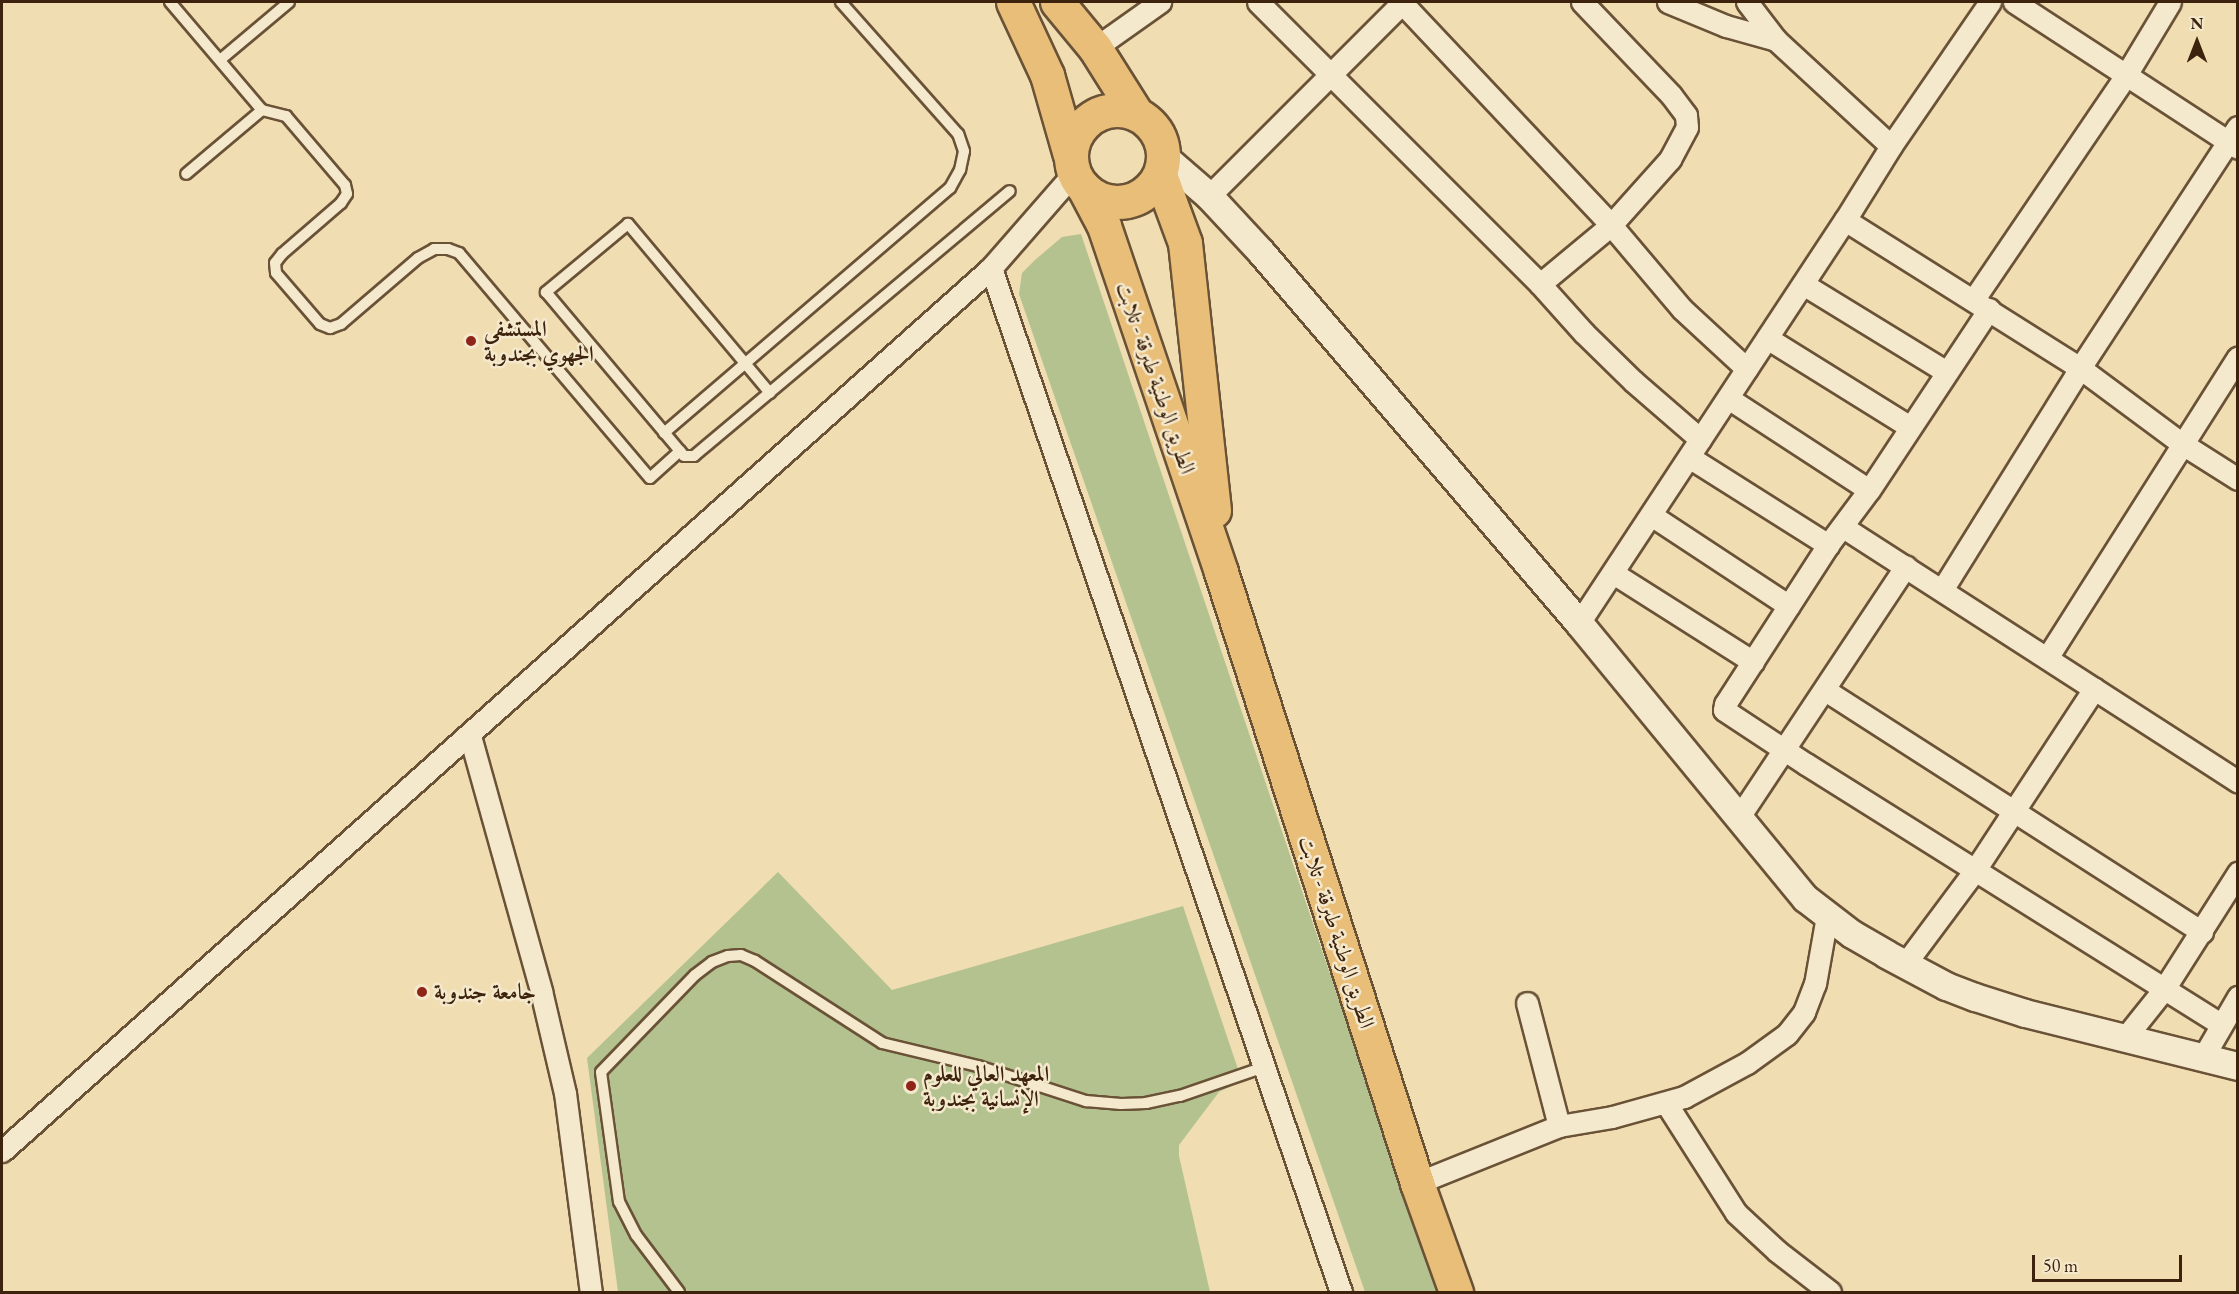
<!DOCTYPE html>
<meta charset="utf-8">
<style>
body{margin:0}
#map{position:relative;width:2239px;height:1294px;overflow:hidden;background:#f0ddb2;font-family:"EB Garamond",Amiri,serif}
div>[style]{position:absolute}
[style*='--x']{left:calc(var(--x)*1px);top:calc(var(--y)*1px);width:calc(var(--w)*1px);rotate:calc(var(--a)*1deg)}
.green>*{inset:0;background:#b4c290}
.roads{filter:drop-shadow(2px 0 #6a5237) drop-shadow(-2px 0 #6a5237) drop-shadow(0 2px #6a5237) drop-shadow(0 -2px #6a5237)}
.service>*{height:10px;margin:-5px;padding:0 5px;transform-origin:5px;border-radius:5px;background:#f5e9cd}
.minor>*{height:21px;margin:-10.5px;padding:0 10.5px;transform-origin:10.5px;border-radius:10.5px;background:#f5e9cd}
.tertiary>*{height:27px;margin:-13.5px;padding:0 13.5px;transform-origin:13.5px;border-radius:13.5px;background:#f5e9cd}
.primary>*{height:33px;margin:-16.5px;padding:0 16.5px;transform-origin:16.5px;border-radius:16.5px;background:#e8be79}
.primary>.ring{margin:-16.5px;padding:0;box-sizing:content-box;background:none;border:33px solid #e8be79;border-radius:50%}
.dots>*{width:16px;height:16px;translate:-50% -50%;box-sizing:border-box;border:3px solid #f5e9cd;border-radius:50%}
span{translate:-50% -50%;white-space:nowrap;text-align:center;line-height:1.15;-webkit-text-stroke:5px #f5e9cd;paint-order:stroke}
.poi-label{font-size:22px;color:#3d230e;font-weight:700}
.left{translate:0 -50%;text-align:left}
.street-label{font-size:22px;color:#3d230e}
.frame{position:absolute;inset:0;border:3px solid #3d230e;pointer-events:none}
.north{position:absolute;left:2167px;top:12px;width:60px;height:60px;-webkit-text-stroke:4px #f5e9cd;paint-order:stroke;rotate:0deg;font-size:16px;font-weight:700;line-height:24px;text-align:center;color:#3d230e}
.north::after{content:'';display:block;margin:auto;width:21px;height:27px;background:#3d230e;clip-path:polygon(50% 0,100% 100%,50% 72%,0 100%)}
.scale{position:absolute;left:2032px;top:1255px;width:150px;height:27px;box-sizing:border-box;border:3px solid #3d230e;border-top:0;padding-left:8px;font-size:18px;line-height:21px;white-space:nowrap;color:#3d230e;-webkit-text-stroke:4px #f5e9cd;paint-order:stroke}
</style>
<div id="map">
<div class="green">
<i style="clip-path:polygon(1081px 234px,1437px 1292px,1365px 1292px,1019px 294px,1022px 273px,1035px 260px,1062px 237px)"></i>
<i style="clip-path:polygon(778px 872px,892px 990px,1183px 906px,1242px 1081px,1219px 1092px,1179px 1145px,1179px 1156px,1210px 1292px,618px 1292px,587px 1058px)"></i>
</div>
<div class="roads">
<div class="service">
<i style="--x:170;--y:2;--w:142;--a:49.6"></i>
<i style="--x:262;--y:110;--w:99;--a:139.9"></i>
<i style="--x:220;--y:60;--w:90;--a:-40"></i>
<i style="--x:262;--y:110;--w:25;--a:14"></i>
<i style="--x:286;--y:116;--w:91;--a:49.5"></i>
<i style="--x:345;--y:185;--w:9;--a:77"></i>
<i style="--x:347;--y:194;--w:11;--a:124"></i>
<i style="--x:341;--y:203;--w:78;--a:139.2"></i>
<i style="--x:282;--y:254;--w:11;--a:128"></i>
<i style="--x:275;--y:263;--w:10;--a:84"></i>
<i style="--x:276;--y:273;--w:67;--a:49.2"></i>
<i style="--x:320;--y:324;--w:11;--a:22"></i>
<i style="--x:330;--y:328;--w:12;--a:-20"></i>
<i style="--x:341;--y:324;--w:101;--a:-40.6"></i>
<i style="--x:418;--y:258;--w:18;--a:-29"></i>
<i style="--x:434;--y:249;--w:14;--a:0"></i>
<i style="--x:448;--y:249;--w:12;--a:20"></i>
<i style="--x:459;--y:253;--w:295;--a:49.7"></i>
<i style="--x:650;--y:478;--w:40;--a:-42"></i>
<i style="--x:770;--y:393;--w:221;--a:-130"></i>
<i style="--x:628;--y:224;--w:107;--a:140.3"></i>
<i style="--x:546;--y:292;--w:208;--a:49.9"></i>
<i style="--x:680;--y:451;--w:6;--a:51"></i>
<i style="--x:684;--y:456;--w:10;--a:0"></i>
<i style="--x:694;--y:456;--w:412;--a:-40"></i>
<i style="--x:664;--y:433;--w:377;--a:-40.6"></i>
<i style="--x:950;--y:188;--w:21;--a:-61"></i>
<i style="--x:960;--y:170;--w:19;--a:-78"></i>
<i style="--x:964;--y:151;--w:18;--a:-109"></i>
<i style="--x:958;--y:134;--w:176;--a:-131.6"></i>
<i style="--x:679;--y:1292;--w:71;--a:-127"></i>
<i style="--x:636;--y:1235;--w:37;--a:-117"></i>
<i style="--x:619;--y:1202;--w:131;--a:-97.9"></i>
<i style="--x:601;--y:1072;--w:135;--a:-45.9"></i>
<i style="--x:695;--y:975;--w:21;--a:-37"></i>
<i style="--x:712;--y:962;--w:17;--a:-21"></i>
<i style="--x:728;--y:956;--w:13;--a:-4"></i>
<i style="--x:741;--y:955;--w:15;--a:23"></i>
<i style="--x:755;--y:961;--w:151;--a:32.8"></i>
<i style="--x:882;--y:1043;--w:99;--a:13.5"></i>
<i style="--x:978;--y:1066;--w:114;--a:18"></i>
<i style="--x:1086;--y:1101;--w:35;--a:5"></i>
<i style="--x:1121;--y:1104;--w:25;--a:-2"></i>
<i style="--x:1146;--y:1103;--w:35;--a:-12"></i>
<i style="--x:1180;--y:1096;--w:89;--a:-19"></i>
</div>
<div class="minor">
<i style="--x:1258;--y:2;--w:399;--a:45"></i>
<i style="--x:1540;--y:284;--w:66;--a:48.1"></i>
<i style="--x:1584;--y:333;--w:69;--a:44.4"></i>
<i style="--x:1633;--y:381;--w:89;--a:40.9"></i>
<i style="--x:1668;--y:2;--w:63;--a:22.5"></i>
<i style="--x:1726;--y:26;--w:52;--a:15.6"></i>
<i style="--x:1776;--y:40;--w:156;--a:42.7"></i>
<i style="--x:1747;--y:2;--w:48;--a:52.7"></i>
<i style="--x:2014;--y:2;--w:267;--a:33.1"></i>
<i style="--x:1402;--y:3;--w:305;--a:46.7"></i>
<i style="--x:1611;--y:225;--w:110;--a:49.8"></i>
<i style="--x:1682;--y:309;--w:88;--a:42.7"></i>
<i style="--x:1095;--y:48;--w:80;--a:-35.3"></i>
<i style="--x:1209;--y:196;--w:274;--a:-45"></i>
<i style="--x:1845;--y:220;--w:278;--a:32.2"></i>
<i style="--x:2080;--y:368;--w:126;--a:36.6"></i>
<i style="--x:2181;--y:443;--w:67;--a:32.3"></i>
<i style="--x:991;--y:268;--w:1082;--a:71.13"></i>
<i style="--x:1540;--y:284;--w:92;--a:-39.7"></i>
<i style="--x:1611;--y:225;--w:89;--a:-48.2"></i>
<i style="--x:1670;--y:159;--w:36;--a:-62"></i>
<i style="--x:1687;--y:127;--w:12;--a:-95"></i>
<i style="--x:1686;--y:115;--w:25;--a:-127"></i>
<i style="--x:1671;--y:95;--w:129;--a:-133.7"></i>
<i style="--x:1803;--y:284;--w:167;--a:31.5"></i>
<i style="--x:1974;--y:299;--w:271;--a:-55.8"></i>
<i style="--x:2126;--y:75;--w:85;--a:-58.9"></i>
<i style="--x:1989;--y:309;--w:217;--a:123.5"></i>
<i style="--x:1869;--y:490;--w:69;--a:126.7"></i>
<i style="--x:1828;--y:545;--w:189;--a:122.9"></i>
<i style="--x:1725;--y:704;--w:6;--a:99"></i>
<i style="--x:1724;--y:710;--w:98;--a:33.4"></i>
<i style="--x:1806;--y:764;--w:490;--a:32.1"></i>
<i style="--x:1767;--y:338;--w:168;--a:31.9"></i>
<i style="--x:1728;--y:398;--w:168;--a:33.1"></i>
<i style="--x:1689;--y:457;--w:165;--a:32.3"></i>
<i style="--x:1651;--y:515;--w:165;--a:33.4"></i>
<i style="--x:1843;--y:527;--w:470;--a:32.8"></i>
<i style="--x:1613;--y:573;--w:166;--a:32.4"></i>
<i style="--x:1942;--y:590;--w:261;--a:-58.1"></i>
<i style="--x:2080;--y:368;--w:288;--a:-56.8"></i>
<i style="--x:1579;--y:623;--w:483;--a:-56.6"></i>
<i style="--x:1845;--y:220;--w:87;--a:-58.1"></i>
<i style="--x:1891;--y:146;--w:175;--a:-55.5"></i>
<i style="--x:2047;--y:658;--w:356;--a:-57.6"></i>
<i style="--x:1825;--y:690;--w:448;--a:32.7"></i>
<i style="--x:470;--y:736;--w:265;--a:74.4"></i>
<i style="--x:541;--y:991;--w:105;--a:76.8"></i>
<i style="--x:565;--y:1093;--w:201;--a:82.6"></i>
<i style="--x:1739;--y:817;--w:301;--a:-56.4"></i>
<i style="--x:1905;--y:964;--w:117;--a:-53.3"></i>
<i style="--x:1975;--y:870;--w:217;--a:-56.7"></i>
<i style="--x:1527;--y:1003;--w:127;--a:75.4"></i>
<i style="--x:2124;--y:1039;--w:64;--a:-51.3"></i>
<i style="--x:2164;--y:989;--w:138;--a:-57.5"></i>
<i style="--x:2202;--y:1059;--w:72;--a:-59.9"></i>
<i style="--x:1666;--y:1103;--w:130;--a:57.5"></i>
<i style="--x:1736;--y:1213;--w:56;--a:42.8"></i>
<i style="--x:1777;--y:1251;--w:67;--a:37.7"></i>
<i style="--x:2;--y:1151;--w:1326;--a:-41.76"></i>
<i style="--x:991;--y:268;--w:126;--a:-48.9"></i>
<i style="--x:1417;--y:1183;--w:153;--a:-21.9"></i>
<i style="--x:1559;--y:1126;--w:54;--a:-9.6"></i>
<i style="--x:1612;--y:1117;--w:75;--a:-15.5"></i>
<i style="--x:1684;--y:1097;--w:72;--a:-28.4"></i>
<i style="--x:1747;--y:1063;--w:49;--a:-35.9"></i>
<i style="--x:1787;--y:1034;--w:28;--a:-52"></i>
<i style="--x:1804;--y:1012;--w:30;--a:-69"></i>
<i style="--x:1815;--y:984;--w:69;--a:-80"></i>
</div>
<div class="tertiary">
<i style="--x:1164;--y:157;--w:60;--a:40.9"></i>
<i style="--x:1209;--y:196;--w:76;--a:47.1"></i>
<i style="--x:1261;--y:252;--w:489;--a:49.4"></i>
<i style="--x:1579;--y:623;--w:356;--a:50.6"></i>
<i style="--x:1805;--y:898;--w:59;--a:37.5"></i>
<i style="--x:1852;--y:934;--w:39;--a:30"></i>
<i style="--x:1886;--y:954;--w:68;--a:28.1"></i>
<i style="--x:1946;--y:986;--w:31;--a:21"></i>
<i style="--x:1975;--y:997;--w:52;--a:17.7"></i>
<i style="--x:2025;--y:1013;--w:219;--a:14"></i>
</div>
<div class="primary">
<i style="--x:1013;--y:2;--w:81;--a:65"></i>
<i style="--x:1047;--y:75;--w:83;--a:74"></i>
<i style="--x:1057;--y:2;--w:60;--a:50.4"></i>
<i style="--x:1095;--y:48;--w:77;--a:57.8"></i>
<i class="ring" style="left:1071px;top:110px;width:59px;height:59px"></i>
<i style="--x:1160;--y:175;--w:72;--a:69.8"></i>
<i style="--x:1185;--y:243;--w:269;--a:83.8"></i>
<i style="--x:1084;--y:188;--w:43;--a:62.2"></i>
<i style="--x:1104;--y:226;--w:365;--a:71.3"></i>
<i style="--x:1221;--y:572;--w:642;--a:72.21"></i>
<i style="--x:1417;--y:1183;--w:116;--a:70.3"></i>
</div>
</div>
<div class="dots">
<i style="left:471px;top:341px;background:#8f2418"></i>
<i style="left:422px;top:992px;background:#8f2418"></i>
<i style="left:911px;top:1086px;background:#8f2418"></i>
</div>
<div class="poi-label">
<span class="left" style="left:484px;top:341px">المستشفى<br>الجهوي بجندوبة</span>
<span class="left" style="left:434px;top:992px">جامعة جندوبة</span>
<span class="left" style="left:923px;top:1086px">المعهد العالي للعلوم<br>الإنسانية بجندوبة</span>
</div>
<div class="street-label">
<span style="left:1156px;top:378px;rotate:71deg">الطريق الوطنية طبرقة - تلابت</span>
<span style="left:1337px;top:932px;rotate:72deg">الطريق الوطنية طبرقة - تلابت</span>
</div>
<div class="frame"></div>
<div class="north">N</div>
<div class="scale">50 m</div>
</div>
